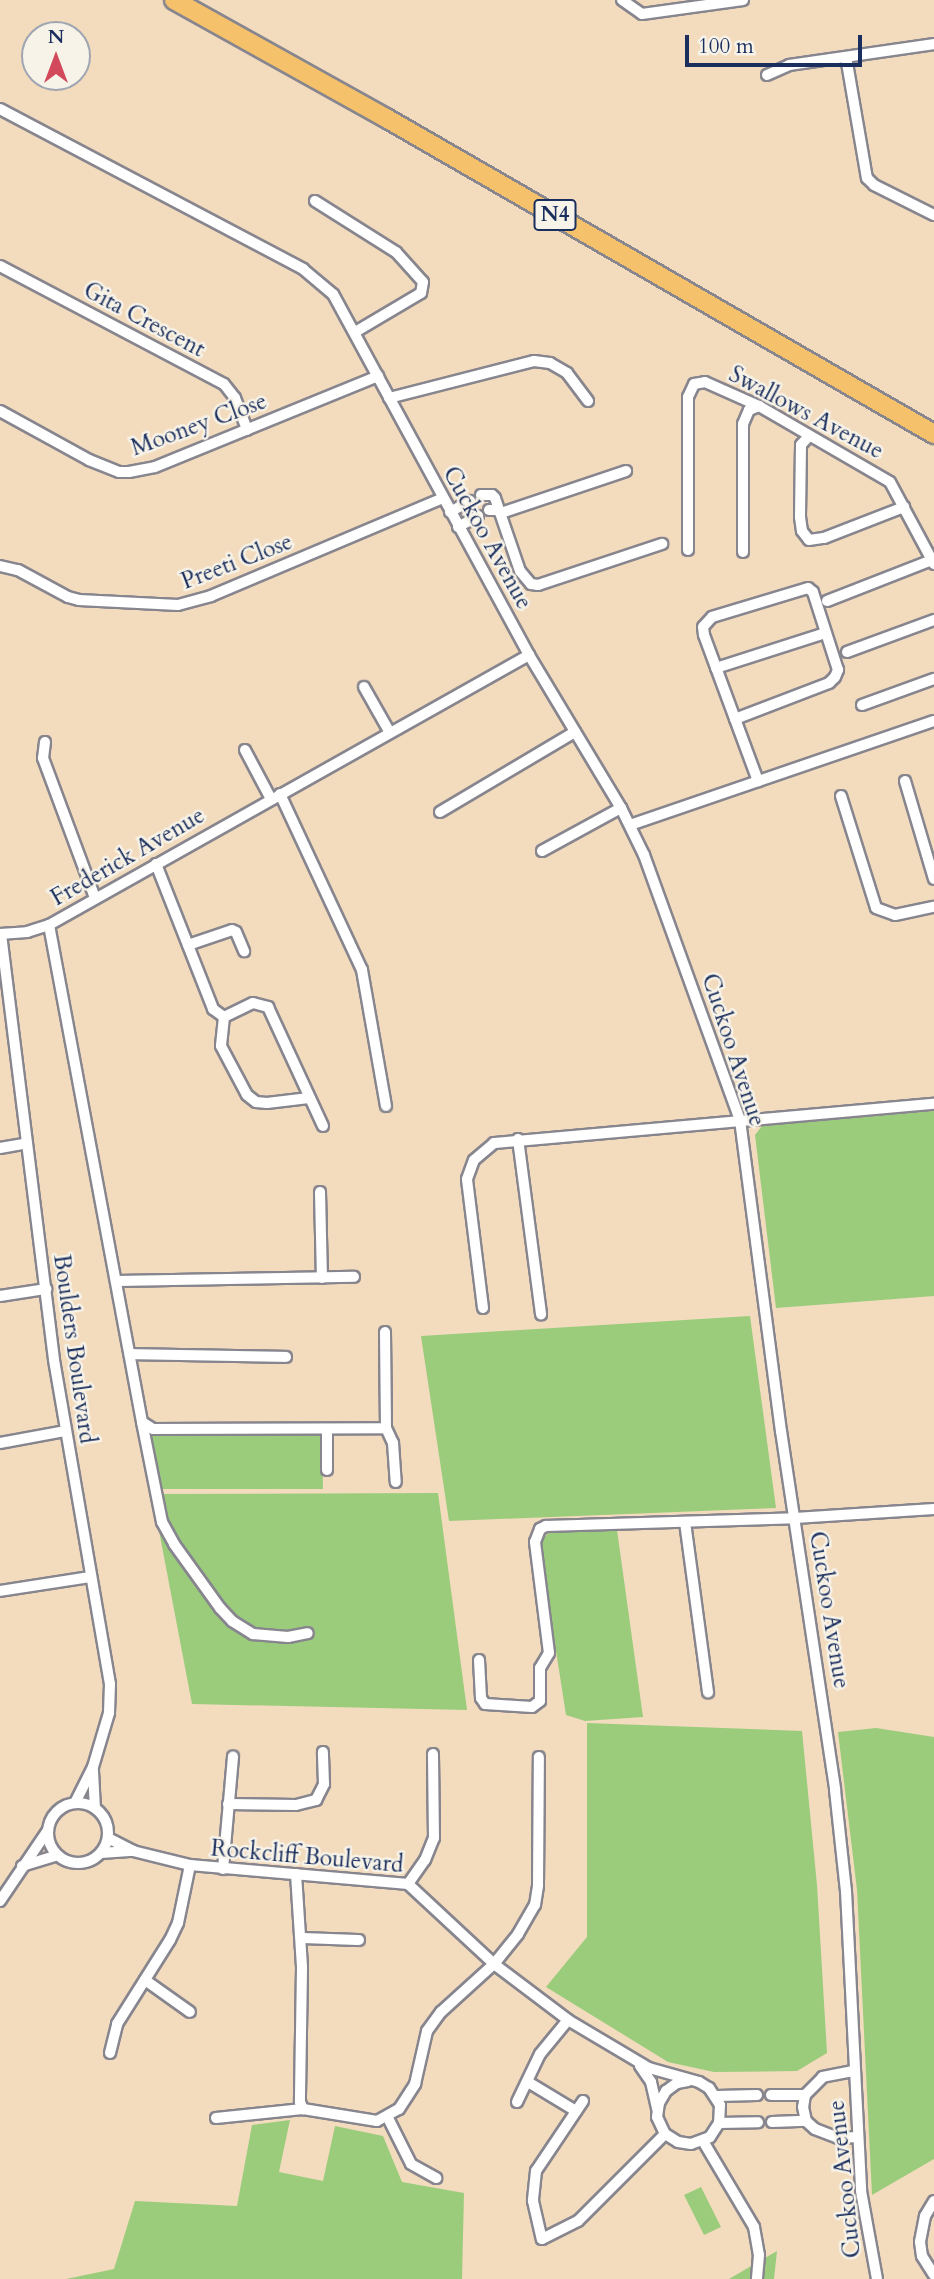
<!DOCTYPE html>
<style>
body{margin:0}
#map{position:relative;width:934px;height:2279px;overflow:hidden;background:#f3dbbe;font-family:Cardo,serif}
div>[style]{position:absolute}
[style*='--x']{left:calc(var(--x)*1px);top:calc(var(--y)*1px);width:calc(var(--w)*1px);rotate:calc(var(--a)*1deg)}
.green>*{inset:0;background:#9acc7c}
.roads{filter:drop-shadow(2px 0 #87858e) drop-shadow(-2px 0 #87858e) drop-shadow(0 2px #87858e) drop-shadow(0 -2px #87858e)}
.minor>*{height:10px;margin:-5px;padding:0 5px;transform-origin:5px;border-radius:5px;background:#fff}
.minor>.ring{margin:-5px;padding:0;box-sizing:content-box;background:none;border:10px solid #fff;border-radius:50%}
.trunk>*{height:18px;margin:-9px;padding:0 9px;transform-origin:9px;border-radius:9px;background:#f5c16b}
span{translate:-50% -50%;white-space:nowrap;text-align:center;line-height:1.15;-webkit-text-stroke:5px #f7f3e8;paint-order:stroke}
.shield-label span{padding:2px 5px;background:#f7f3e8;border:2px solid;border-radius:5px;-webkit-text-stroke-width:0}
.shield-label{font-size:21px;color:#1b2f5e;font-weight:700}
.street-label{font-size:23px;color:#1b2f5e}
.north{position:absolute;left:21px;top:21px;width:70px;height:70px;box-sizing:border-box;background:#f7f3e8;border:2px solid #9fa5b1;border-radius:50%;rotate:0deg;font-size:19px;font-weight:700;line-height:28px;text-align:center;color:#1b2f5e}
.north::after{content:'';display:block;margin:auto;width:24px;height:32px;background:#d1495b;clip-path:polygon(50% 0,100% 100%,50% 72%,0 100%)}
.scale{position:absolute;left:685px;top:35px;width:177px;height:32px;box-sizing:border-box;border:4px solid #1b2f5e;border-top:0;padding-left:9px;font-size:21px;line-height:24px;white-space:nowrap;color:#1b2f5e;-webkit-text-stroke:5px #f7f3e8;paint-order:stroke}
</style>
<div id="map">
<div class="green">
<i style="clip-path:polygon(934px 1111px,934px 1296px,776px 1308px,755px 1135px,762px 1126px)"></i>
<i style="clip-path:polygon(750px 1316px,776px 1508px,449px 1521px,421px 1336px)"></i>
<i style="clip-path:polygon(149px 1433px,319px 1435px,322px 1439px,323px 1489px,160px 1489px)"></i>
<i style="clip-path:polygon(438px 1493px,467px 1710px,192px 1704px,152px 1494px)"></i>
<i style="clip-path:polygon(617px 1530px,643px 1717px,585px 1721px,566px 1715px,539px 1542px,551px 1531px)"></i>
<i style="clip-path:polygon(587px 1723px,802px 1731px,817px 1885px,827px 2053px,797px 2071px,714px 2072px,668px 2062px,546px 1987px,587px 1937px)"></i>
<i style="clip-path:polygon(876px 1728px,934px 1737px,934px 2159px,872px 2195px,857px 1890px,838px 1732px)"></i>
<i style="clip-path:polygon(290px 2120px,279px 2172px,323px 2181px,335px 2126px,383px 2136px,402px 2182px,464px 2193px,462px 2279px,66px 2279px,114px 2269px,135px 2201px,237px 2206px,252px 2125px)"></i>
<i style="clip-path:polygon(701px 2187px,721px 2227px,704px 2235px,684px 2195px)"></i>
<i style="clip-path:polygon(777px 2251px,774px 2279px,729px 2279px)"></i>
</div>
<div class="roads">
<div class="minor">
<i style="--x:622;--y:0;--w:24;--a:35"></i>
<i style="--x:642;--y:14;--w:102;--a:-7.9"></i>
<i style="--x:846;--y:57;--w:123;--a:80.2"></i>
<i style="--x:867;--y:178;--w:10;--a:45"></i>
<i style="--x:874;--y:185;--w:67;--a:26.6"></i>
<i style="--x:767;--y:75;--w:24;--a:-24"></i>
<i style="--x:789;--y:65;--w:147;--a:-8.2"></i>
<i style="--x:0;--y:109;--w:343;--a:27.8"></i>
<i style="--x:303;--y:269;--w:39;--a:40"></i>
<i style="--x:333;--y:294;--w:411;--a:61.5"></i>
<i style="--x:529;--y:655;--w:179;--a:59"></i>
<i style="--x:621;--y:808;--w:52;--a:63.9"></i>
<i style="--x:644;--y:855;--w:282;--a:70.1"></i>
<i style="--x:740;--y:1120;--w:314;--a:82.5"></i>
<i style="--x:781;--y:1431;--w:363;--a:81.4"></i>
<i style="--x:835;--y:1790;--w:102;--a:83.8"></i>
<i style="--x:846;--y:1891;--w:300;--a:87.1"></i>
<i style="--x:861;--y:2191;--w:89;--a:79.7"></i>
<i style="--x:315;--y:201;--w:96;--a:32.2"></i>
<i style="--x:396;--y:252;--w:40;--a:48"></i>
<i style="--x:423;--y:282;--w:11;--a:100"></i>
<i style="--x:421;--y:293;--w:77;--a:149.4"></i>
<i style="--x:0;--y:266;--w:253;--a:27.8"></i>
<i style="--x:224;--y:384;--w:18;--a:52"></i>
<i style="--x:235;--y:398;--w:34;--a:69"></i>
<i style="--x:389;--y:398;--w:150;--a:-14.3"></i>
<i style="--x:534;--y:361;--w:16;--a:7"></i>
<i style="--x:550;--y:363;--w:20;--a:30"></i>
<i style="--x:567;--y:373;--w:35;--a:53"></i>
<i style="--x:0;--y:411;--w:102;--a:28.8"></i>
<i style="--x:89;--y:460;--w:32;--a:22"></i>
<i style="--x:119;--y:472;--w:10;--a:0"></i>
<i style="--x:129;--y:472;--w:26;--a:-11"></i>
<i style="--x:155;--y:467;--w:241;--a:-22.2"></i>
<i style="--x:809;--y:436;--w:12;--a:132"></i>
<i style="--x:801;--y:445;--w:72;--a:90.8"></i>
<i style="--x:800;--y:517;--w:14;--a:82"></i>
<i style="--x:802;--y:531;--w:11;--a:52"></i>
<i style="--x:809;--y:540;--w:15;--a:-8"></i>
<i style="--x:824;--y:538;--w:86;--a:-21.2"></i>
<i style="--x:481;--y:495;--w:11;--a:0"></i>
<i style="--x:492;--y:495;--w:4;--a:45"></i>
<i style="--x:495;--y:498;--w:77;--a:71.1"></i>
<i style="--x:520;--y:571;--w:17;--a:50"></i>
<i style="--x:531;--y:584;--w:7;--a:8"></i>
<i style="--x:538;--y:585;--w:131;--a:-18.3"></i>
<i style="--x:489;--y:510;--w:8;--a:0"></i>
<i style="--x:497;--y:510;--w:5;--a:37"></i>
<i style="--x:501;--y:513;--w:132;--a:-18.6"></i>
<i style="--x:450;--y:512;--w:23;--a:-29"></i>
<i style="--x:458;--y:527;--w:23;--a:-29"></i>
<i style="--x:688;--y:550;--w:153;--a:-90"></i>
<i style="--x:688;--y:397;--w:14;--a:-65"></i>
<i style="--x:694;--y:384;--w:11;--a:-10"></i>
<i style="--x:705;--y:382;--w:59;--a:24"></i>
<i style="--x:759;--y:406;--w:151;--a:30.1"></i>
<i style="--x:890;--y:482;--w:93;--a:61.8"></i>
<i style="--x:743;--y:552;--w:128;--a:-90"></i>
<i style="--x:743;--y:424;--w:15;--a:-67"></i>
<i style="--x:749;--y:410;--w:11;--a:-22"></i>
<i style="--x:0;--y:566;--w:18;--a:13"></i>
<i style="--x:18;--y:570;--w:57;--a:28.4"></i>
<i style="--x:68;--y:597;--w:11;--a:15"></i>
<i style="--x:79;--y:600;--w:99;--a:2.9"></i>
<i style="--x:178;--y:605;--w:34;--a:-15"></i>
<i style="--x:211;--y:596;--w:252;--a:-22.9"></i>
<i style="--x:827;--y:601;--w:113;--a:-21.3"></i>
<i style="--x:847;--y:652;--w:93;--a:-20.2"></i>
<i style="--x:716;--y:668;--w:114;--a:-17.8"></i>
<i style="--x:364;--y:687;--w:51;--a:60.4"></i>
<i style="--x:862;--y:705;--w:77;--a:-19.9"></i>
<i style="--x:735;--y:719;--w:101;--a:-21"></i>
<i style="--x:829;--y:683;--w:8;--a:-45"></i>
<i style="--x:835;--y:677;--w:8;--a:-67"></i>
<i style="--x:838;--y:670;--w:82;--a:-107.8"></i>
<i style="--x:813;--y:592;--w:6;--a:-141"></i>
<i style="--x:808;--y:588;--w:100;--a:163.2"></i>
<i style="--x:712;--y:617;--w:13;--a:132"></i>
<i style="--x:703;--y:627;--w:8;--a:83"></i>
<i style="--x:704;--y:635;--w:156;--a:69.7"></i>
<i style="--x:45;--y:742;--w:16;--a:97"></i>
<i style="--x:43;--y:758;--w:149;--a:69.6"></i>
<i style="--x:245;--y:750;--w:55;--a:62"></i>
<i style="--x:905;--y:781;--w:102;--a:73.5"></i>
<i style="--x:280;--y:794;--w:194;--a:65"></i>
<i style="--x:362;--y:970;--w:138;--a:80"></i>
<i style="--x:841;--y:796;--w:117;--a:72.6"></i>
<i style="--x:876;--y:908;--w:20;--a:20"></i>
<i style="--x:895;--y:915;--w:40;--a:-12"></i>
<i style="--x:440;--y:812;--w:157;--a:-30.7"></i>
<i style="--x:630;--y:825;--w:321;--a:-18.9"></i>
<i style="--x:542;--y:851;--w:90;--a:-28.6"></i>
<i style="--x:156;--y:864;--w:156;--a:68.5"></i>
<i style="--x:213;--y:1009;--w:14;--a:36"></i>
<i style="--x:224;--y:1017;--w:32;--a:-26"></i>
<i style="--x:253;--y:1003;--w:16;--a:15"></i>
<i style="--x:268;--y:1007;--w:131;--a:65.2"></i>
<i style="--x:49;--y:925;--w:506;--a:79.4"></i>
<i style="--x:142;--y:1422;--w:13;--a:32"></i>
<i style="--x:153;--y:1429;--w:233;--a:-0.2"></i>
<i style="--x:386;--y:1428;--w:96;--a:-90.6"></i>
<i style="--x:0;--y:934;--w:27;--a:-4"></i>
<i style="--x:27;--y:932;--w:23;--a:-18"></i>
<i style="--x:49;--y:925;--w:551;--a:-29.36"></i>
<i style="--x:1;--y:934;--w:429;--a:82.9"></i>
<i style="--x:54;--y:1360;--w:329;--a:80.2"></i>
<i style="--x:110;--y:1684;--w:29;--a:92"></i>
<i style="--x:109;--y:1713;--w:56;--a:106.5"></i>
<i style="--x:93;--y:1767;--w:40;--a:116.6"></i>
<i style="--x:188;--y:945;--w:46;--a:-18.8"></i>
<i style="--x:232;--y:930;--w:4;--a:27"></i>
<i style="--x:236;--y:932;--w:21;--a:67"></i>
<i style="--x:224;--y:1017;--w:29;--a:96"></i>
<i style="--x:221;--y:1046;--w:55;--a:62"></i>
<i style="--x:247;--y:1095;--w:11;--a:38"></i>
<i style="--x:256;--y:1102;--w:11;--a:5"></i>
<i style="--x:267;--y:1103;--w:42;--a:-6.8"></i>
<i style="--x:518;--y:1139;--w:177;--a:82.5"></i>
<i style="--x:0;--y:1148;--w:27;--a:-10"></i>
<i style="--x:320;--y:1192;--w:86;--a:88.7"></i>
<i style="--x:117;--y:1281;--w:237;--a:-1"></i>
<i style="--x:0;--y:1296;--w:47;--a:-8.7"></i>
<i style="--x:483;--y:1308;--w:130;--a:-97.1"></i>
<i style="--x:467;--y:1179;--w:20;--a:-70"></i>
<i style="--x:474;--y:1160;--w:26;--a:-40"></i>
<i style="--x:494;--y:1143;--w:442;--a:-5.1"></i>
<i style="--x:130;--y:1354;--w:156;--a:1.1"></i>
<i style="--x:142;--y:1422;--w:102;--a:78.7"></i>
<i style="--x:162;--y:1522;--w:25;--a:61"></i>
<i style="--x:174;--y:1544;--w:79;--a:54.3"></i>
<i style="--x:220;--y:1608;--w:18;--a:47"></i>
<i style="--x:232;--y:1621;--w:25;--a:32"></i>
<i style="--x:253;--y:1634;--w:35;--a:5"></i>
<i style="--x:288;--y:1637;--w:20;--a:-11"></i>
<i style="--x:386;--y:1428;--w:17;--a:65"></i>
<i style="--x:393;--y:1443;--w:39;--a:86"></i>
<i style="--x:0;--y:1443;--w:66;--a:-10.5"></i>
<i style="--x:327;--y:1470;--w:40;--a:-90"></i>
<i style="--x:685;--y:1522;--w:172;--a:82.3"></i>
<i style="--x:0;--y:1591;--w:91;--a:-8.8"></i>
<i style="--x:479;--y:1660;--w:38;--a:87"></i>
<i style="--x:481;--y:1698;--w:7;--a:56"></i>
<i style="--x:485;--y:1704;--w:47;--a:3.7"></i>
<i style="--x:532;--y:1707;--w:10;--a:-37"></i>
<i style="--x:540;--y:1701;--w:33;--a:-90"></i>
<i style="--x:540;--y:1668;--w:17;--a:-59"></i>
<i style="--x:549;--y:1653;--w:112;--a:-97.2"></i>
<i style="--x:535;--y:1542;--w:14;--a:-69"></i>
<i style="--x:540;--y:1529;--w:7;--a:-27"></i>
<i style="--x:546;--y:1526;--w:249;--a:-1.8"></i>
<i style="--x:795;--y:1518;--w:139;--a:-3.7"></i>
<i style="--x:93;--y:1771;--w:36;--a:87"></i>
<i class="ring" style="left:48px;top:1803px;width:50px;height:50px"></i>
<i style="--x:228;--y:1804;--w:68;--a:0.8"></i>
<i style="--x:296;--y:1805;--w:21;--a:-14"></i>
<i style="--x:316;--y:1800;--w:18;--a:-63"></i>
<i style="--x:324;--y:1784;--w:32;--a:-92"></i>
<i style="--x:108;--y:1838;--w:28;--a:27"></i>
<i style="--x:133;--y:1851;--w:59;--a:13.8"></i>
<i style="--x:190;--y:1865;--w:219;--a:5"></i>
<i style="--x:408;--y:1884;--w:117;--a:42.9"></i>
<i style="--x:494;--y:1964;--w:93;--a:37.1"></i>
<i style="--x:568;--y:2020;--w:94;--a:30.7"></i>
<i style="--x:649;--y:2068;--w:52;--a:15.6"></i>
<i style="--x:699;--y:2082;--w:12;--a:31"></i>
<i style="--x:709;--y:2088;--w:20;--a:57"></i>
<i style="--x:720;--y:2105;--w:18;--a:93"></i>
<i style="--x:719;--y:2123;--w:17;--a:123"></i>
<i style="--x:710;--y:2137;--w:20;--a:160"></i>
<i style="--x:691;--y:2144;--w:13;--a:-171"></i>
<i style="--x:678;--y:2142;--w:15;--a:-148"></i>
<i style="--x:665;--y:2134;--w:19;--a:-115"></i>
<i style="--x:657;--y:2117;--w:14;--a:-82"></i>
<i style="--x:659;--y:2103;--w:14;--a:-60"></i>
<i style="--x:666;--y:2091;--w:14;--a:-36"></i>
<i style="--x:677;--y:2083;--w:11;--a:-10"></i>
<i style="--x:101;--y:1853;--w:32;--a:-4"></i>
<i style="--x:22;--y:1866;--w:37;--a:-17"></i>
<i style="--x:223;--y:1869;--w:113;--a:-84.9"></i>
<i style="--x:296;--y:1874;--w:94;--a:86.3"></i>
<i style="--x:302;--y:1968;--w:134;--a:90.9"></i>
<i style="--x:300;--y:2102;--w:8;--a:67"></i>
<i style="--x:408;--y:1884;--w:29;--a:-55"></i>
<i style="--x:425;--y:1860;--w:24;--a:-68"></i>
<i style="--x:434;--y:1838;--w:84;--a:-90.7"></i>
<i style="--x:0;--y:1901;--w:86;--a:-55.9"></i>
<i style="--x:301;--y:1938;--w:58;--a:2"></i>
<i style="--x:145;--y:1980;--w:55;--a:35.4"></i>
<i style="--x:110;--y:2053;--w:30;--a:-76"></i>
<i style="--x:117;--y:2024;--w:99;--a:-57.8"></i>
<i style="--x:170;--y:1940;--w:19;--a:-65"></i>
<i style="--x:178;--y:1923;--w:59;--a:-78.3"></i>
<i style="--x:640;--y:2066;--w:19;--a:55"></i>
<i style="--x:651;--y:2082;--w:28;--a:77"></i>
<i style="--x:853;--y:2071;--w:31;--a:169"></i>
<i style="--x:823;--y:2077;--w:25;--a:135"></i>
<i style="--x:805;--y:2095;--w:12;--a:99"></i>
<i style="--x:803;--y:2107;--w:14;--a:78"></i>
<i style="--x:806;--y:2121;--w:12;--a:42"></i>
<i style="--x:815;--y:2129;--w:26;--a:21"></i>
<i style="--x:839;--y:2138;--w:18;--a:-3"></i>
<i style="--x:528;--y:2082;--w:56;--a:31.1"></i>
<i style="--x:771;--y:2095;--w:34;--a:0"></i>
<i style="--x:717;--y:2096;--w:40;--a:-1.4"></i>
<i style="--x:583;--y:2101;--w:84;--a:123.9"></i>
<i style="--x:536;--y:2171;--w:30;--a:96"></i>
<i style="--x:533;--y:2201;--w:39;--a:77"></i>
<i style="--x:542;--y:2239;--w:40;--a:-26.6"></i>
<i style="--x:578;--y:2221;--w:123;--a:-45"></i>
<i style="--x:517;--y:2102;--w:53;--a:-64.4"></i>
<i style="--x:540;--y:2054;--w:44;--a:-50.5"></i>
<i style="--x:216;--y:2118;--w:87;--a:-5.9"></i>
<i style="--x:303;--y:2109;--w:75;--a:9.2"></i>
<i style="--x:377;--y:2121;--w:25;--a:-29"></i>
<i style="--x:399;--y:2109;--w:30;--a:-57"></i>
<i style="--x:415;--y:2084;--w:54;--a:-77.2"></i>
<i style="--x:427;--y:2031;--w:24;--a:-54"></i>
<i style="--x:441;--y:2012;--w:72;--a:-42.2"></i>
<i style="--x:494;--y:1964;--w:38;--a:-51"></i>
<i style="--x:518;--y:1934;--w:34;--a:-60"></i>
<i style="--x:535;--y:1905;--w:20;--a:-81"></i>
<i style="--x:538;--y:1885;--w:128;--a:-89.6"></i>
<i style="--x:388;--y:2118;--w:51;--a:63.4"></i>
<i style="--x:411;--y:2164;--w:29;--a:29"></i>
<i style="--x:772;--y:2122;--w:34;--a:-2"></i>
<i style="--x:719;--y:2123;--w:39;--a:-1"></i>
<i style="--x:703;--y:2141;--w:100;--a:59.3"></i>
<i style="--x:754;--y:2227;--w:28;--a:80"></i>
<i style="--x:759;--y:2255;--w:24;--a:95"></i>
<i style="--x:934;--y:2201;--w:17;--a:121"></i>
<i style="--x:925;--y:2216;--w:26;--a:101"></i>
<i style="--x:920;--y:2242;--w:14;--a:82"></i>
<i style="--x:922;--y:2256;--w:22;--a:58"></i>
</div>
<div class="trunk">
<i style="--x:174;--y:0;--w:243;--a:29.1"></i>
<i style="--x:386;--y:118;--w:633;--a:29.97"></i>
</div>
</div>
<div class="shield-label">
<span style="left:555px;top:215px">N4</span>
</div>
<div class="street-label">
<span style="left:144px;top:320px;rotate:28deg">Gita Crescent</span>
<span style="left:806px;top:413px;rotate:28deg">Swallows Avenue</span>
<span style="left:199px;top:425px;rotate:-20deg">Mooney Close</span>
<span style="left:487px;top:538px;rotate:61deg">Cuckoo Avenue</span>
<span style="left:237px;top:562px;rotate:-21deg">Preeti Close</span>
<span style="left:128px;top:857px;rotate:-30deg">Frederick Avenue</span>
<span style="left:733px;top:1050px;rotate:72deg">Cuckoo Avenue</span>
<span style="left:74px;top:1349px;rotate:82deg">Boulders Boulevard</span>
<span style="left:829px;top:1610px;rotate:81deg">Cuckoo Avenue</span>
<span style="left:307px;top:1857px;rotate:5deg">Rockcliff Boulevard</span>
<span style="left:845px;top:2179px;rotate:-96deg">Cuckoo Avenue</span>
</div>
<div class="north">N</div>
<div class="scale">100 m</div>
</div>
